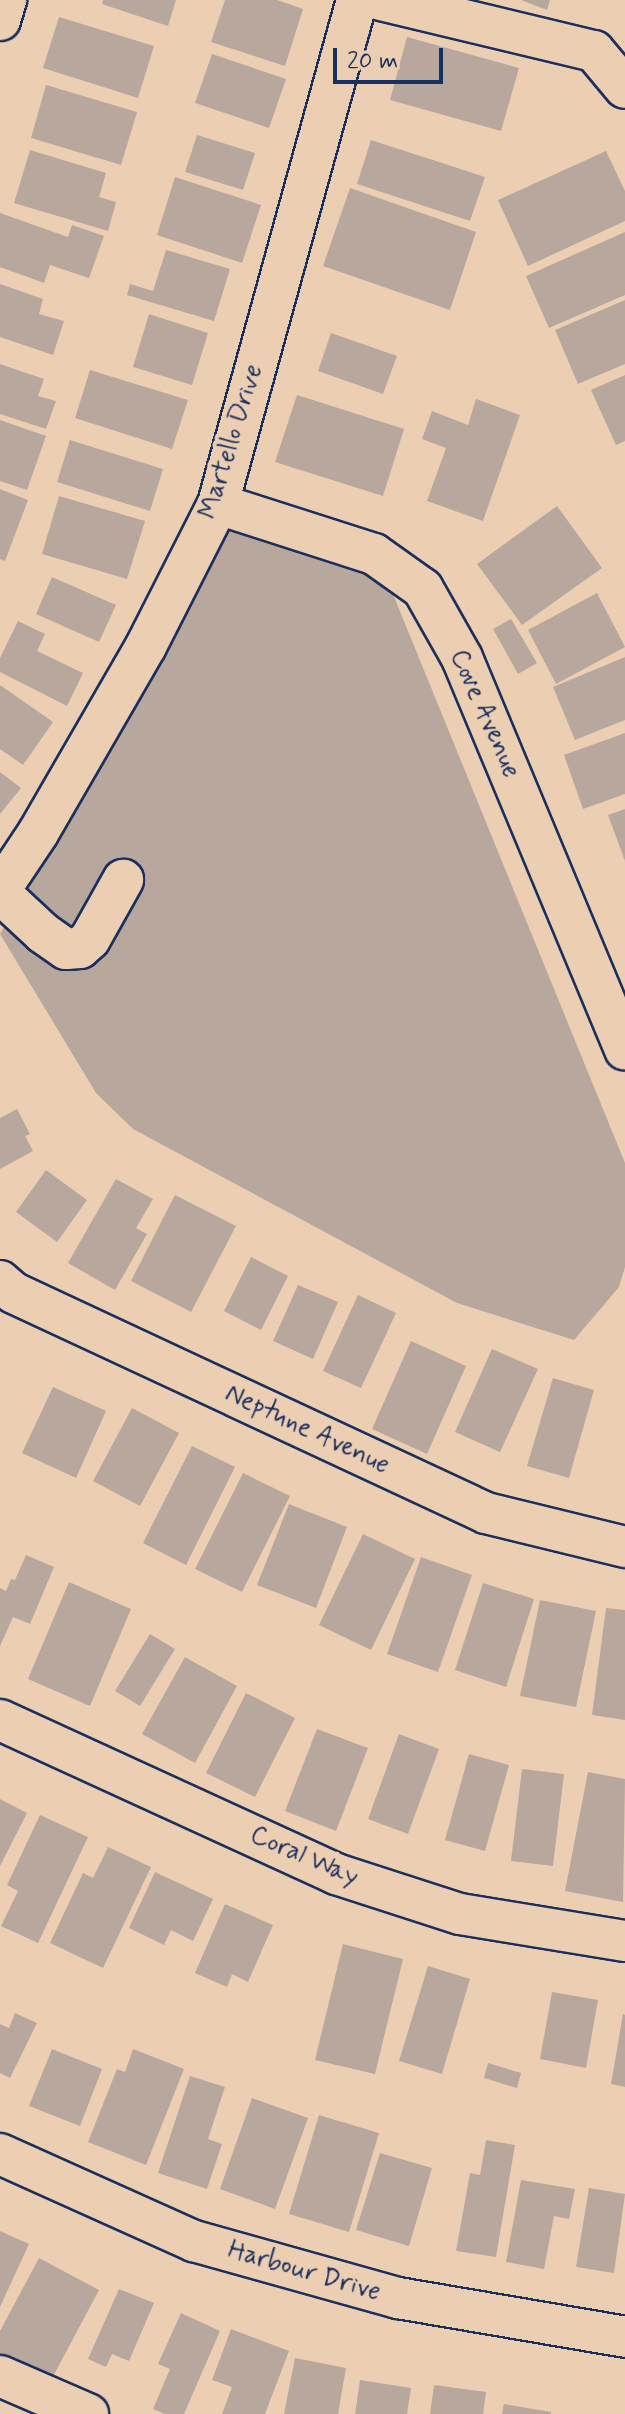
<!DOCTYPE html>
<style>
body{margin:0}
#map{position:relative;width:625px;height:2414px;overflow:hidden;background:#eccfb2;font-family:Mynerve,sans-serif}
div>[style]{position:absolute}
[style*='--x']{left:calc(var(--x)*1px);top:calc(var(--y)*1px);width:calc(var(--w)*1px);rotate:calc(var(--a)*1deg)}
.building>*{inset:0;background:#b8a79d}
.roads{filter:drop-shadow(2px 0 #1b2f5e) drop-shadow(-2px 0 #1b2f5e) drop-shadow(0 2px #1b2f5e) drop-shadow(0 -2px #1b2f5e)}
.minor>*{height:40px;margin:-20px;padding:0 20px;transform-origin:20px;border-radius:20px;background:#eccfb2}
span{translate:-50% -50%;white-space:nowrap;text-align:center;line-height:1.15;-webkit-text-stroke:8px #eccfb2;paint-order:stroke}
.street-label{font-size:26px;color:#1b2f5e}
.scale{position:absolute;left:333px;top:48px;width:110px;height:36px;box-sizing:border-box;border:4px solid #1b2f5e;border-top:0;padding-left:10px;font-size:24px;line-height:28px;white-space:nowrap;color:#1b2f5e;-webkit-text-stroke:6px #eccfb2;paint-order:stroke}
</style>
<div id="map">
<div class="building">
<i style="clip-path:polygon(103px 0,176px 0,168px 26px,102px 4px)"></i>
<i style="clip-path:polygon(225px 0,277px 0,303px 9px,285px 66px,211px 42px)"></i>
<i style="clip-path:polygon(521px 0,550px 0,547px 10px)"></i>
<i style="clip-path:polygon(59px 17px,154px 46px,138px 98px,43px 68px)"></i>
<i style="clip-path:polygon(407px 37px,519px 68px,501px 131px,390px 100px)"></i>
<i style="clip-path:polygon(212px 54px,286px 79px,269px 128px,195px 103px)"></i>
<i style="clip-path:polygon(46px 85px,137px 112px,121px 165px,31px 138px)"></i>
<i style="clip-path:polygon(197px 135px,255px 153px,243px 190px,185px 172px)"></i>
<i style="clip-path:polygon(371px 140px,485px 177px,470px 221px,357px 184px)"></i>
<i style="clip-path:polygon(30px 150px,106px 173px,99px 197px,116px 202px,108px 231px,14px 203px)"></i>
<i style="clip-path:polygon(606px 151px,625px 191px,625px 221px,528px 266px,498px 200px)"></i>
<i style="clip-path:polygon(175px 177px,261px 205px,242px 263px,157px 235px)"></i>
<i style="clip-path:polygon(350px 188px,476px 232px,450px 310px,323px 266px)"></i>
<i style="clip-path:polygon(0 213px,68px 237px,72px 225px,104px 236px,89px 278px,50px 265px,44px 283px,0 267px)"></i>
<i style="clip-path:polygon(625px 232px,625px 295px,549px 328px,526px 276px)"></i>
<i style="clip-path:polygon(166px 250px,230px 269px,214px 321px,127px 295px,130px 284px,153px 291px)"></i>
<i style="clip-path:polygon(0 284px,43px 299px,39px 314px,64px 321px,53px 355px,0 337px)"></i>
<i style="clip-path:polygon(625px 300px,625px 364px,578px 384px,555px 330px)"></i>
<i style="clip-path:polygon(149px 314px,208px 333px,192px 385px,133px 367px)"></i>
<i style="clip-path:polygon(331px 333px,397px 356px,383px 394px,318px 371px)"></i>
<i style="clip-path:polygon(0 364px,44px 379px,38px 396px,56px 401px,46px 429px,0 414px)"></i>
<i style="clip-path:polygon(90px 370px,188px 400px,172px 449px,75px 418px)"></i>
<i style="clip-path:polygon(625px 375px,625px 441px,616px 445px,591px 390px)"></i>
<i style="clip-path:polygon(297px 395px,404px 429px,383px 496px,275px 462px)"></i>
<i style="clip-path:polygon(476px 399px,520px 415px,483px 521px,427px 501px,446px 448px,422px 439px,432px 411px,468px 425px)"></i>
<i style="clip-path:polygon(0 420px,46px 436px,27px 490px,0 481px)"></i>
<i style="clip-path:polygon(70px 440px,163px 469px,150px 511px,57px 482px)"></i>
<i style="clip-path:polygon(0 489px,28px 500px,5px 561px,0 559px)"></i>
<i style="clip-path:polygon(59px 496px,145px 521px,127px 579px,42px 554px)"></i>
<i style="clip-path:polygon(557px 506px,602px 568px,522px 625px,477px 564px)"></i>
<i style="clip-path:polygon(227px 524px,388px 582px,625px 1163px,625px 1267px,619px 1287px,574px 1340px,457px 1303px,133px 1129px,96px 1093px,0 934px)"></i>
<i style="clip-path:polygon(52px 577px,116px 605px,99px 642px,36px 614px)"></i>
<i style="clip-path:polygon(597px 593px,625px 647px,556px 684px,528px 630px)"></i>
<i style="clip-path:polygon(511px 619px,537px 663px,518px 674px,493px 629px)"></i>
<i style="clip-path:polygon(18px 621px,45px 634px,37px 651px,83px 673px,67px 706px,0 672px,0 658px)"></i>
<i style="clip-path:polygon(625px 657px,625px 720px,575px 740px,553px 687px)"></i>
<i style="clip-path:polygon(0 685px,53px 722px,23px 765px,0 749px)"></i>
<i style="clip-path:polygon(625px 733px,625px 794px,583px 809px,564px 755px)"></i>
<i style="clip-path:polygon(0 772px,21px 788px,0 814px)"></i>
<i style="clip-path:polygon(625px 809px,625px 861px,608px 815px)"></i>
<i style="clip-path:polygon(17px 1109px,30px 1134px,25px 1136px,33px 1151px,0 1169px,0 1118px)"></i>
<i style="clip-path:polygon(46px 1170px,87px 1200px,57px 1242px,16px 1212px)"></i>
<i style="clip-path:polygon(116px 1179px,153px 1199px,136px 1228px,147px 1234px,115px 1290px,68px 1263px)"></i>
<i style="clip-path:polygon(175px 1195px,236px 1226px,191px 1312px,131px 1281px)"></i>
<i style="clip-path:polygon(251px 1257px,288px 1276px,261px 1330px,224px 1311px)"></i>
<i style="clip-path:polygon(298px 1285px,338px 1302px,313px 1359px,273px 1341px)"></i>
<i style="clip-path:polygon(358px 1295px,396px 1313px,361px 1388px,323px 1371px)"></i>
<i style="clip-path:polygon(411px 1341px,466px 1366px,427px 1454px,372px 1429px)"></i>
<i style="clip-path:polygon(492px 1349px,538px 1369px,500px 1452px,455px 1432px)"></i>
<i style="clip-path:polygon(553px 1378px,594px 1390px,569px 1478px,527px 1466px)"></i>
<i style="clip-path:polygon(53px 1387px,106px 1411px,76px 1478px,22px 1453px)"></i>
<i style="clip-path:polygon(132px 1408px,179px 1433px,140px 1506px,93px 1481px)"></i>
<i style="clip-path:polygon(192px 1446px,235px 1467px,186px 1565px,143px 1543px)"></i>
<i style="clip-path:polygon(243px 1473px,290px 1496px,242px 1592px,195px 1569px)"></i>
<i style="clip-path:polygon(289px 1504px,347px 1527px,316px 1608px,257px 1585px)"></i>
<i style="clip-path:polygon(363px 1534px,415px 1559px,371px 1650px,319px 1625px)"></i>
<i style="clip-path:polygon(26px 1555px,54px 1567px,30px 1624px,13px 1617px,0 1646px,0 1588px,6px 1591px,11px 1579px,15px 1580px)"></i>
<i style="clip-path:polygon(421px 1557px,472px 1575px,438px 1672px,387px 1654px)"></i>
<i style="clip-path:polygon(69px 1582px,131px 1609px,90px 1706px,28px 1679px)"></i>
<i style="clip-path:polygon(483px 1583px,534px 1599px,506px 1687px,455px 1670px)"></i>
<i style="clip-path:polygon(540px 1600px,596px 1611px,576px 1707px,520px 1696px)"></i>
<i style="clip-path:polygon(606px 1608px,625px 1610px,625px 1720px,592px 1715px)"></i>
<i style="clip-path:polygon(150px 1634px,175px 1649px,140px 1706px,115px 1691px)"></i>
<i style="clip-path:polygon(185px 1657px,237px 1686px,195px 1763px,142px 1734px)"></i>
<i style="clip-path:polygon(246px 1693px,295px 1718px,255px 1797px,206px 1773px)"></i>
<i style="clip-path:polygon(317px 1729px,368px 1748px,336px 1831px,285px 1811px)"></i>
<i style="clip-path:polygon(399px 1734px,439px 1749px,408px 1834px,368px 1819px)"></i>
<i style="clip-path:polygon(469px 1754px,509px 1765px,485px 1851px,445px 1840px)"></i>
<i style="clip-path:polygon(522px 1769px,564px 1774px,553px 1866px,511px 1861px)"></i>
<i style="clip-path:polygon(588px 1772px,625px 1779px,623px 1902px,565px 1891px)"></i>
<i style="clip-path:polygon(0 1799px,27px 1813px,0 1866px)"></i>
<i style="clip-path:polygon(40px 1815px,88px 1837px,38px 1943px,1px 1926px,18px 1891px,7px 1885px)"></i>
<i style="clip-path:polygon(108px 1847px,151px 1867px,103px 1968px,50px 1943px,83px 1873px,93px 1878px)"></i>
<i style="clip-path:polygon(155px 1872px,213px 1899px,193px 1941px,171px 1930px,164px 1945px,129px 1928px)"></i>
<i style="clip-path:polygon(225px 1904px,273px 1925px,248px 1982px,232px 1974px,227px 1987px,195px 1973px)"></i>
<i style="clip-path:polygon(343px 1944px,403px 1959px,375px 2074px,315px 2060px)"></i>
<i style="clip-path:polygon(428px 1966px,470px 1979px,442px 2074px,399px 2061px)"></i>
<i style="clip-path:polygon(552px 1992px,598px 2000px,586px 2068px,540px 2059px)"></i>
<i style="clip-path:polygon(15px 2013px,37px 2023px,10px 2078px,0 2073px,0 2024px,9px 2028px)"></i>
<i style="clip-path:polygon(623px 2014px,625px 2015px,625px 2087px,611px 2084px)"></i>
<i style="clip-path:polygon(52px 2049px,102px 2069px,80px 2126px,29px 2106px)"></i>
<i style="clip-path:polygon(133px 2049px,184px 2069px,146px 2165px,88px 2142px,117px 2069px,125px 2072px)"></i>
<i style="clip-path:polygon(488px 2063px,521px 2073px,517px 2088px,484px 2078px)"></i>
<i style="clip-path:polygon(190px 2076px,225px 2087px,208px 2139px,222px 2144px,207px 2189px,158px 2173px)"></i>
<i style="clip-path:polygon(252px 2098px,308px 2118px,275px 2209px,220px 2189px)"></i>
<i style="clip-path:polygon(319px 2115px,379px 2133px,349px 2232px,289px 2214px)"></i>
<i style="clip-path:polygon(486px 2140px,515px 2145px,496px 2257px,456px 2251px,470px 2173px,480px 2175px)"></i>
<i style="clip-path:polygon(380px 2153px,432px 2168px,409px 2246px,356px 2230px)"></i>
<i style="clip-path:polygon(521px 2180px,575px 2189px,569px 2219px,554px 2216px,544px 2269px,506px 2262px)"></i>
<i style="clip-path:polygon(589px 2188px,625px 2194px,614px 2273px,576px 2267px)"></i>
<i style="clip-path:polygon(0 2231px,29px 2244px,0 2307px)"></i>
<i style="clip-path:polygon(39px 2258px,99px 2290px,49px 2384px,0 2358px,0 2331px)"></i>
<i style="clip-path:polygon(119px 2289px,154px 2303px,129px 2361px,112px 2354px,106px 2367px,88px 2359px)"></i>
<i style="clip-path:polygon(181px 2313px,220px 2331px,184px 2414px,165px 2414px,153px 2409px,170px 2369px,158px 2364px)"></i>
<i style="clip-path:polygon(231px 2329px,289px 2351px,265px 2414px,222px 2414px,232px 2387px,212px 2380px)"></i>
<i style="clip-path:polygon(295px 2358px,346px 2368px,338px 2414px,284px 2414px)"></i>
<i style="clip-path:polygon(360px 2380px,411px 2388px,407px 2414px,355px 2414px)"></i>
<i style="clip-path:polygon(434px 2385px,486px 2392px,483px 2414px,430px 2414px)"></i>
<i style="clip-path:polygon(504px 2404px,551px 2412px,551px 2414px,502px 2414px)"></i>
</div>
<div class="roads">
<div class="minor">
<i style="--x:381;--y:0;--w:219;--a:13.5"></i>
<i style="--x:594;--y:51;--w:48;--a:50"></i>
<i style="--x:0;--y:20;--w:21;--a:-73"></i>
<i style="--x:218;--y:504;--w:164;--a:17.8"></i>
<i style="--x:374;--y:554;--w:60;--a:35.5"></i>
<i style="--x:423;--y:589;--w:79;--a:60.5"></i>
<i style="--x:462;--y:658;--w:424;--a:67.4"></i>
<i style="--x:0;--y:890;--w:69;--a:-56.3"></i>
<i style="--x:38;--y:833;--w:216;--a:-60"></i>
<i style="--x:146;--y:646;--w:159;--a:-63.1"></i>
<i style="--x:218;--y:504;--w:523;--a:-74.58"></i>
<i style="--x:0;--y:893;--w:59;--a:42.9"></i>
<i style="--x:43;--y:933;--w:28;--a:35"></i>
<i style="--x:66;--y:949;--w:14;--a:-4"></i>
<i style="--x:80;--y:948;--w:13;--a:-42"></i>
<i style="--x:90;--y:939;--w:68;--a:-60.8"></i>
<i style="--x:0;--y:1281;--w:18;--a:41"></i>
<i style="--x:14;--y:1293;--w:521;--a:24.99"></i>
<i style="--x:486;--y:1513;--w:143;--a:13.7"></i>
<i style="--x:0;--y:1720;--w:370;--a:24.6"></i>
<i style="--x:336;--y:1874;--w:130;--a:17.9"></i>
<i style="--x:460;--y:1914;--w:167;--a:9.3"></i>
<i style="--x:0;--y:2154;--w:213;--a:24.2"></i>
<i style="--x:194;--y:2241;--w:212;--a:15.6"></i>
<i style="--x:398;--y:2298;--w:230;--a:9.7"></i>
<i style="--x:0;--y:2376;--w:96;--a:23.4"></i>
</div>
</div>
<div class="street-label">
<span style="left:232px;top:442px;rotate:-73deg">Martello Drive</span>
<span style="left:484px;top:714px;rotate:66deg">Cove Avenue</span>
<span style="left:307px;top:1430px;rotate:25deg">Neptune Avenue</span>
<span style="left:304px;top:1857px;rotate:23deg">Coral Way</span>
<span style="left:304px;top:2272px;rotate:16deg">Harbour Drive</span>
</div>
<div class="scale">20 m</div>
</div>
